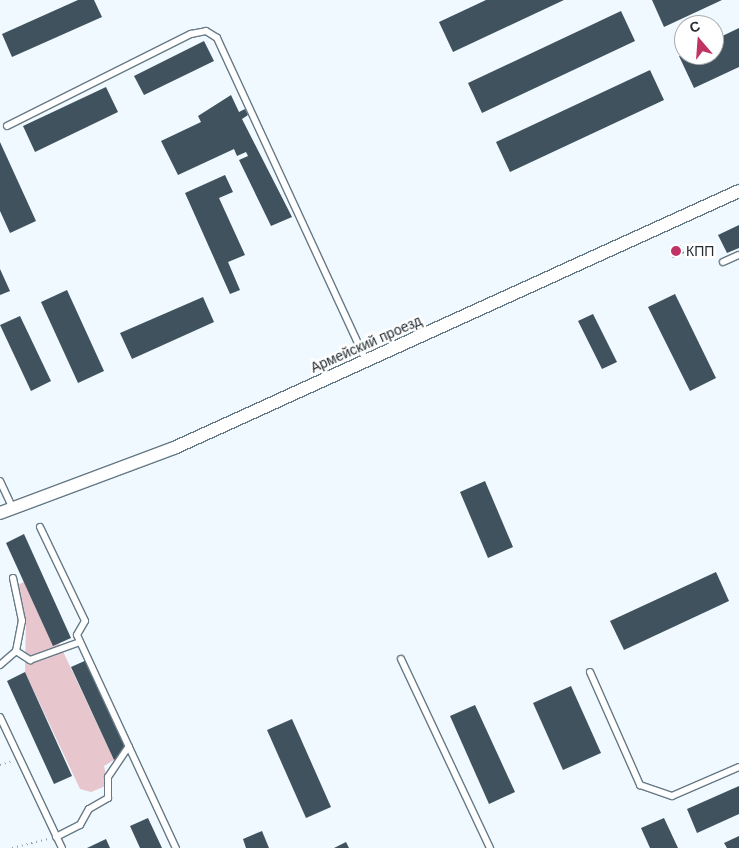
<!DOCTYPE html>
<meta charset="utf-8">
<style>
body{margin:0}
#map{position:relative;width:739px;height:848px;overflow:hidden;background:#f0f9ff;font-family:Helvetica,sans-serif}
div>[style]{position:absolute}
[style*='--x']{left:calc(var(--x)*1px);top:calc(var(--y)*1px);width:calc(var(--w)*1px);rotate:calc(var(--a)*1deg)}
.green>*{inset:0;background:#e8c6cd}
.building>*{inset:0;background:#3f525d}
.path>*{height:2px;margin-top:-1px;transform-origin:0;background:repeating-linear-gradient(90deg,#99a1a7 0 1px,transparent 0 5px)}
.roads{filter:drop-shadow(1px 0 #667a86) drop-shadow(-1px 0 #667a86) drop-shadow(0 1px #667a86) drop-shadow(0 -1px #667a86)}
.service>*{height:6px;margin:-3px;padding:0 3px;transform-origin:3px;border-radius:3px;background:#fff}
.minor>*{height:12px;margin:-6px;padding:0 6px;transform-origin:6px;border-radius:6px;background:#fff}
.dots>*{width:14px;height:14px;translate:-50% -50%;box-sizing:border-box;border:2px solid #fff;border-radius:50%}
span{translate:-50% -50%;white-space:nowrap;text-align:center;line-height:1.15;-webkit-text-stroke:5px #fff;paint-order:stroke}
.poi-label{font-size:14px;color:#252d33}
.left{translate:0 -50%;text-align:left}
.street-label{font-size:14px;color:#252d33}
.north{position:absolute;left:674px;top:15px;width:50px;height:50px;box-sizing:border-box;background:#fff;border:1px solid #a8abad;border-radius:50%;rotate:342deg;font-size:14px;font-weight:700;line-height:20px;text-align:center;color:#252d33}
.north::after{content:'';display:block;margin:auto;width:18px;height:22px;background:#bf3365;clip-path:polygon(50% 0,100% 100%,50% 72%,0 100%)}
</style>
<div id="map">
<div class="green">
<i style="clip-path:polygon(29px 579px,114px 760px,104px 766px,108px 785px,91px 792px,80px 789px,25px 672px,26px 621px,18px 585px)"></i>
</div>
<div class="building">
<i style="clip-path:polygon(78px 0,94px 0,102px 17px,12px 57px,2px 34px)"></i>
<i style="clip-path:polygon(486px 0,564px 0,453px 52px,439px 22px)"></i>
<i style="clip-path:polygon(652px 0,722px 0,664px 27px)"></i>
<i style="clip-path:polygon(621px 11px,635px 41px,482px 113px,468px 83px)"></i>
<i style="clip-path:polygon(739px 28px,739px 67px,694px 88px,679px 56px,714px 55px,714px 40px)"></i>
<i style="clip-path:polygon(204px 41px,214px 61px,144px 95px,134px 76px)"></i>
<i style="clip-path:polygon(650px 70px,664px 100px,510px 172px,496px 142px)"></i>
<i style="clip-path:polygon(106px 87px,118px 112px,35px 152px,23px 126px)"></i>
<i style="clip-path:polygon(231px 95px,239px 112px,245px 109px,248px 115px,242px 119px,292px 217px,271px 226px,239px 160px,248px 156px,246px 152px,237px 156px,234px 149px,178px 175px,161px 141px,201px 122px,198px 116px)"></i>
<i style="clip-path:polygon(0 142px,36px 221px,10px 233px,0 211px)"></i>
<i style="clip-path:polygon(225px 175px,233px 192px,219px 198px,245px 255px,228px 262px,240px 290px,230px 294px,185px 193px)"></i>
<i style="clip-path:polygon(739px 225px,739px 248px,727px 253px,718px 235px)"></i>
<i style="clip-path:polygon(680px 245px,684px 253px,673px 258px,669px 250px)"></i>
<i style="clip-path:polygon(0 269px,10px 291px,0 295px)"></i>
<i style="clip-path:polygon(67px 290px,104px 371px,78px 383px,41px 302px)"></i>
<i style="clip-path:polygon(675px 294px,716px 378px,690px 391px,648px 307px)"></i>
<i style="clip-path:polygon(203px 297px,214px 322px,132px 359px,120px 333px)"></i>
<i style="clip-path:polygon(593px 314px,617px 362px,602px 369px,578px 321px)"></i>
<i style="clip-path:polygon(20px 316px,51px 381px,31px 391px,0 325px)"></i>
<i style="clip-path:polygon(485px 481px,513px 547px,488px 558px,460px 492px)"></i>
<i style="clip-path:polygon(24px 534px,71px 638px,53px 646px,6px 543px)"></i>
<i style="clip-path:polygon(716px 572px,729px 601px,624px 650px,610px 621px)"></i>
<i style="clip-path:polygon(89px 659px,132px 752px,114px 760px,71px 667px)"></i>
<i style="clip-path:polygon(25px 672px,72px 776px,54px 784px,7px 681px)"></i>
<i style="clip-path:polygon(571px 686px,601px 753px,563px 770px,533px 703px)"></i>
<i style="clip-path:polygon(475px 705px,515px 792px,489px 804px,450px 716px)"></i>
<i style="clip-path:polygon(292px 719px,331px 807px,306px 818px,267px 730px)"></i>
<i style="clip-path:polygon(739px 786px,739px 814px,697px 833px,687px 809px)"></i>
<i style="clip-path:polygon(148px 818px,162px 848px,140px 848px,130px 826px)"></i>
<i style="clip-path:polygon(664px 818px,678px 848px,650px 848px,641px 828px)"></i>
<i style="clip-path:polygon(262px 831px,269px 848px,246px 848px,243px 839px)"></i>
<i style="clip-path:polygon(739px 836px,739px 848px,727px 848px,724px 843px)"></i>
<i style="clip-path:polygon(106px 839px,110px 848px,87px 848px)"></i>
<i style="clip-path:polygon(346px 842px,349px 848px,334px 848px)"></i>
</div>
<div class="path">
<i style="--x:0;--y:765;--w:13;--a:-18"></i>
<i style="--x:12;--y:848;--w:37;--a:-14"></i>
</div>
<div class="roads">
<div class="service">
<i style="--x:7;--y:126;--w:206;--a:-26.6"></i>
<i style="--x:191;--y:34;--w:15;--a:-11"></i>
<i style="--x:206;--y:31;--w:13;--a:32"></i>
<i style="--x:217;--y:38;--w:356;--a:65.2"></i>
<i style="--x:723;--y:262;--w:17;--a:-24"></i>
<i style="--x:0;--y:481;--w:31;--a:65"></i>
<i style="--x:40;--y:527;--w:104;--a:64.4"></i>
<i style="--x:85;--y:621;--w:16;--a:120"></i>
<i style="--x:77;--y:635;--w:235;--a:65.1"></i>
<i style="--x:16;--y:651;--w:17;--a:33"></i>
<i style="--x:30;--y:660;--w:53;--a:-19.8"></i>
<i style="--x:401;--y:659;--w:209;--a:64.8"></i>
<i style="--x:0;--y:665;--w:21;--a:-41"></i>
<i style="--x:16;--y:651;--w:31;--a:-79"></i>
<i style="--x:22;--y:621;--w:44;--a:-101.8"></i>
<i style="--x:590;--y:672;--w:124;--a:66.1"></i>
<i style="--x:640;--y:785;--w:34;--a:19"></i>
<i style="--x:672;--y:796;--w:73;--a:-23.4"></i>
<i style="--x:0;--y:717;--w:145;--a:64.7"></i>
<i style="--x:56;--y:837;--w:27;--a:-27"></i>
<i style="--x:80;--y:825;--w:18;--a:-61"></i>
<i style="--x:89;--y:809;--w:22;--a:-30"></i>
<i style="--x:108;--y:798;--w:21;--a:-90"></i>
<i style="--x:108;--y:777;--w:37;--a:-56"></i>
</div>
<div class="minor">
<i style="--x:0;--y:513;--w:186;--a:-20.5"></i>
<i style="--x:174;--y:448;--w:621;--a:-24.46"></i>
</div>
</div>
<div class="dots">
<i style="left:676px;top:251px;background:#bf3365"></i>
</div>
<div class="poi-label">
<span class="left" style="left:686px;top:251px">КПП</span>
</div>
<div class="street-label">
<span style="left:366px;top:344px;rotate:-24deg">Армейский проезд</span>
</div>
<div class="north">С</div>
</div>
